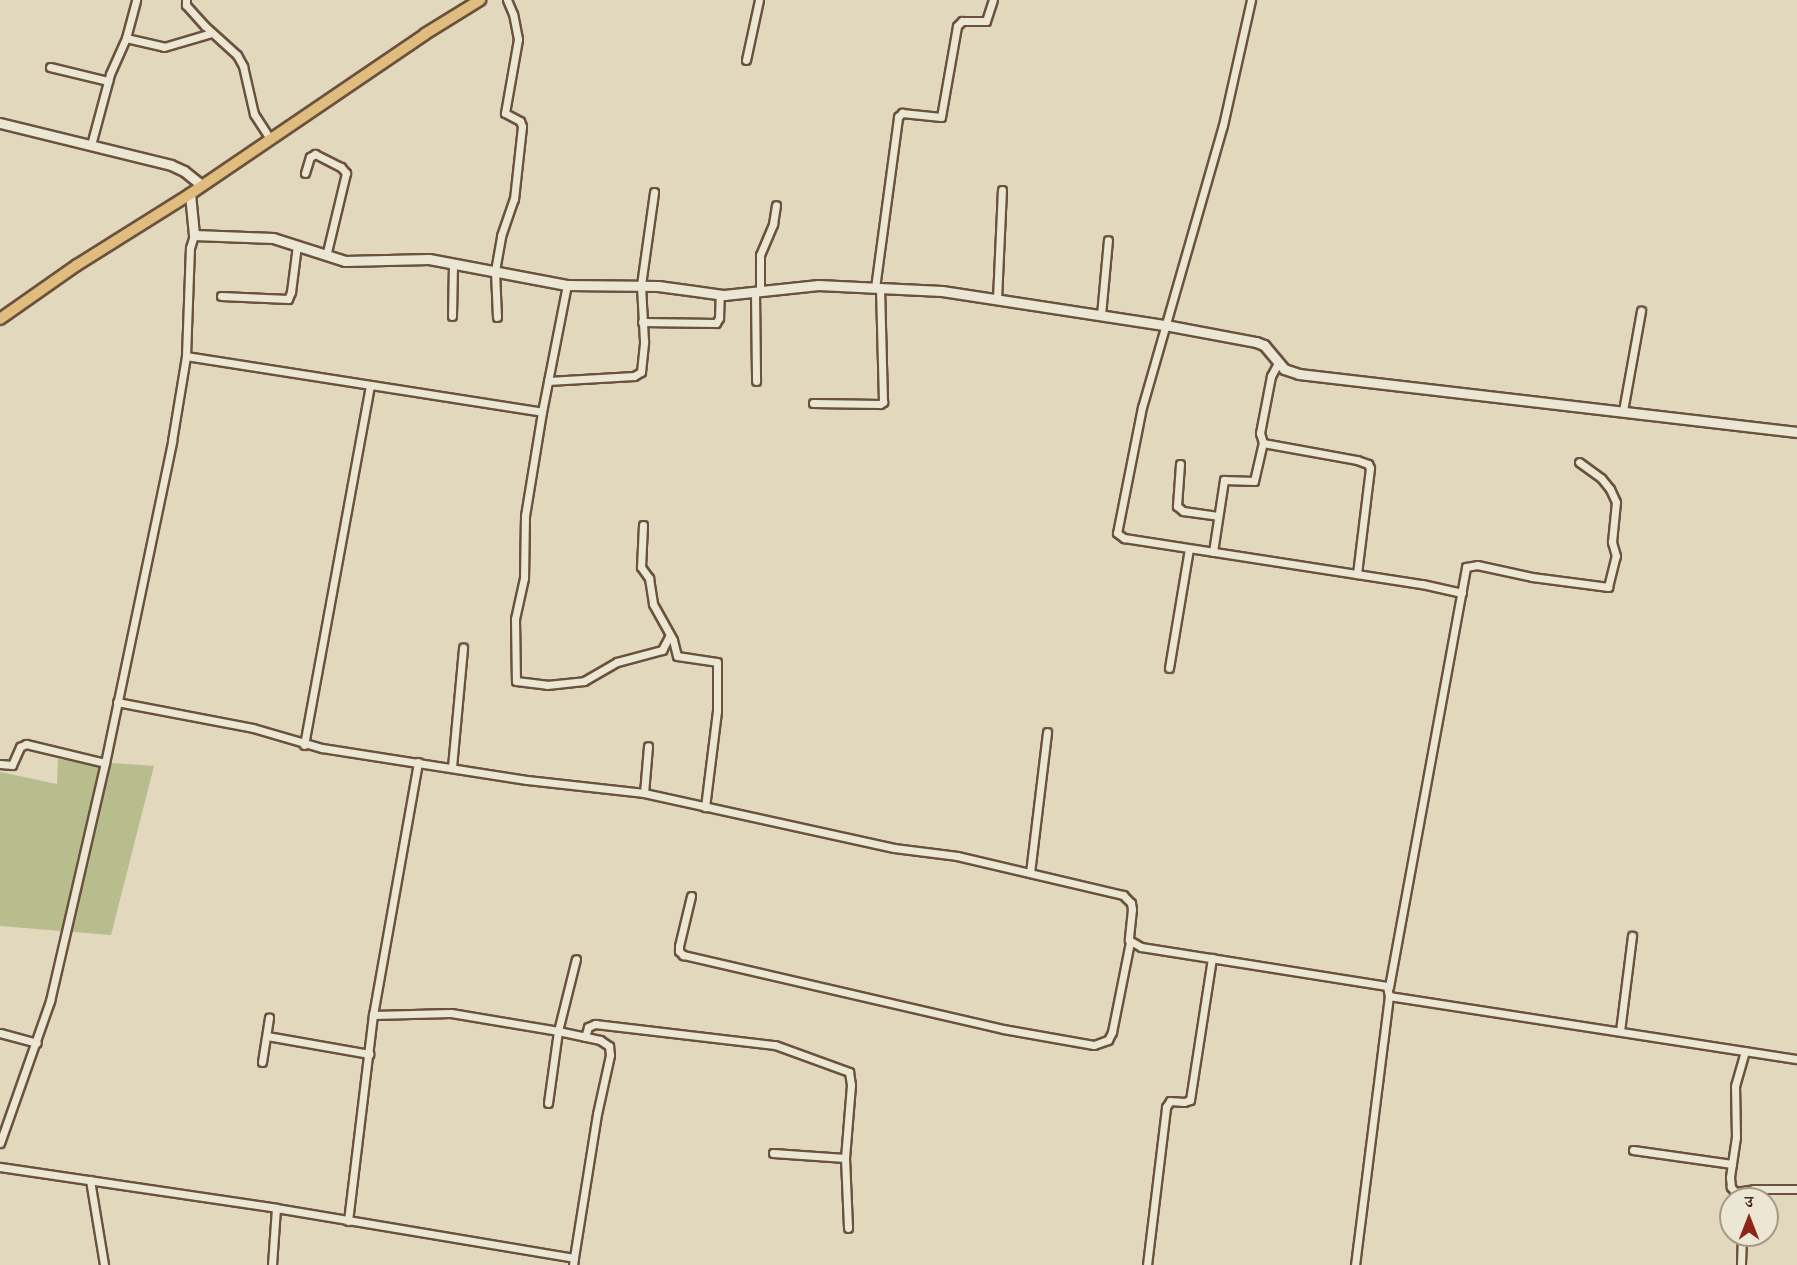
<!DOCTYPE html>
<meta charset="utf-8">
<style>
body{margin:0}
#map{position:relative;width:1797px;height:1265px;overflow:hidden;background:#e1d8bd;font-family:"Gentium Book Plus","Noto Serif Devanagari",serif}
div>[style]{position:absolute}
[style*='--x']{left:calc(var(--x)*1px);top:calc(var(--y)*1px);width:calc(var(--w)*1px);rotate:calc(var(--a)*1deg)}
.green>*{inset:0;background:#b8bd8d}
.roads{filter:drop-shadow(2px 0 #6a523d) drop-shadow(-2px 0 #6a523d) drop-shadow(0 2px #6a523d) drop-shadow(0 -2px #6a523d)}
.minor>*{height:7px;margin:-3.5px;padding:0 3.5px;transform-origin:3.5px;border-radius:3.5px;background:#ece6d4}
.tertiary>*{height:9px;margin:-4.5px;padding:0 4.5px;transform-origin:4.5px;border-radius:4.5px;background:#ece6d4}
.primary>*{height:10px;margin:-5px;padding:0 5px;transform-origin:5px;border-radius:5px;background:#e0bc7e}
span{translate:-50% -50%;white-space:nowrap;text-align:center;line-height:1.15;-webkit-text-stroke:6px #ece6d4;paint-order:stroke}
.north{position:absolute;left:1719px;top:1187px;width:60px;height:60px;box-sizing:border-box;background:#ece6d4;border:2px solid #a89986;border-radius:50%;rotate:0deg;font-size:16px;font-weight:700;line-height:24px;text-align:center;color:#422612}
.north::after{content:'';display:block;margin:auto;width:21px;height:27px;background:#8f2418;clip-path:polygon(50% 0,100% 100%,50% 72%,0 100%)}
</style>
<div id="map">
<div class="green">
<i style="clip-path:polygon(58px 759px,154px 766px,111px 935px,0 926px,0 772px,57px 784px)"></i>
</div>
<div class="roads">
<div class="minor">
<i style="--x:186;--y:0;--w:5;--a:90"></i>
<i style="--x:186;--y:5;--w:28;--a:48"></i>
<i style="--x:205;--y:26;--w:43;--a:42.2"></i>
<i style="--x:237;--y:55;--w:13;--a:61"></i>
<i style="--x:243;--y:66;--w:49;--a:77.1"></i>
<i style="--x:254;--y:114;--w:30;--a:57"></i>
<i style="--x:1251;--y:0;--w:128;--a:102.6"></i>
<i style="--x:1223;--y:125;--w:293;--a:106"></i>
<i style="--x:1142;--y:407;--w:128;--a:101.2"></i>
<i style="--x:1117;--y:533;--w:9;--a:36"></i>
<i style="--x:1124;--y:538;--w:302;--a:8.8"></i>
<i style="--x:1422;--y:584;--w:41;--a:12.7"></i>
<i style="--x:126;--y:38;--w:39;--a:13"></i>
<i style="--x:164;--y:47;--w:50;--a:-16.3"></i>
<i style="--x:746;--y:60;--w:61;--a:-77.8"></i>
<i style="--x:50;--y:67;--w:60;--a:13.6"></i>
<i style="--x:91;--y:145;--w:73;--a:-75"></i>
<i style="--x:110;--y:74;--w:39;--a:-66"></i>
<i style="--x:126;--y:38;--w:39;--a:-75"></i>
<i style="--x:305;--y:173;--w:17;--a:-73"></i>
<i style="--x:310;--y:157;--w:6;--a:-31"></i>
<i style="--x:315;--y:154;--w:29;--a:27"></i>
<i style="--x:341;--y:167;--w:8;--a:50"></i>
<i style="--x:346;--y:173;--w:85;--a:103.5"></i>
<i style="--x:875;--y:288;--w:173;--a:-82.3"></i>
<i style="--x:898;--y:117;--w:6;--a:-45"></i>
<i style="--x:902;--y:113;--w:39;--a:6"></i>
<i style="--x:941;--y:117;--w:92;--a:-80"></i>
<i style="--x:957;--y:26;--w:7;--a:-45"></i>
<i style="--x:962;--y:21;--w:24;--a:0"></i>
<i style="--x:986;--y:21;--w:22;--a:-72"></i>
<i style="--x:760;--y:292;--w:37;--a:-90"></i>
<i style="--x:760;--y:255;--w:34;--a:-67"></i>
<i style="--x:773;--y:224;--w:19;--a:-81"></i>
<i style="--x:755;--y:293;--w:88;--a:89.3"></i>
<i style="--x:221;--y:296;--w:67;--a:2.6"></i>
<i style="--x:288;--y:299;--w:8;--a:-67"></i>
<i style="--x:291;--y:292;--w:47;--a:-82.7"></i>
<i style="--x:997;--y:299;--w:109;--a:-87.4"></i>
<i style="--x:1101;--y:315;--w:75;--a:-84.7"></i>
<i style="--x:452;--y:316;--w:53;--a:-88.9"></i>
<i style="--x:497;--y:317;--w:46;--a:-92.5"></i>
<i style="--x:495;--y:271;--w:36;--a:-80"></i>
<i style="--x:501;--y:236;--w:39;--a:-71"></i>
<i style="--x:514;--y:199;--w:73;--a:-83.7"></i>
<i style="--x:522;--y:126;--w:5;--a:-112"></i>
<i style="--x:520;--y:121;--w:17;--a:-152"></i>
<i style="--x:505;--y:113;--w:75;--a:-80"></i>
<i style="--x:518;--y:39;--w:25;--a:-101"></i>
<i style="--x:513;--y:14;--w:15;--a:-113"></i>
<i style="--x:642;--y:322;--w:74;--a:0.8"></i>
<i style="--x:716;--y:323;--w:6;--a:-59"></i>
<i style="--x:719;--y:318;--w:23;--a:-88"></i>
<i style="--x:186;--y:356;--w:360;--a:8.9"></i>
<i style="--x:542;--y:412;--w:105;--a:99.3"></i>
<i style="--x:525;--y:516;--w:62;--a:90.9"></i>
<i style="--x:524;--y:578;--w:42;--a:102.4"></i>
<i style="--x:515;--y:619;--w:62;--a:89.1"></i>
<i style="--x:516;--y:681;--w:31;--a:7"></i>
<i style="--x:547;--y:685;--w:37;--a:-6"></i>
<i style="--x:584;--y:681;--w:38;--a:-30"></i>
<i style="--x:617;--y:662;--w:47;--a:-14.9"></i>
<i style="--x:662;--y:650;--w:17;--a:-62"></i>
<i style="--x:1278;--y:363;--w:15;--a:118"></i>
<i style="--x:1271;--y:376;--w:58;--a:100.9"></i>
<i style="--x:1260;--y:433;--w:10;--a:73"></i>
<i style="--x:1263;--y:443;--w:96;--a:10.3"></i>
<i style="--x:1357;--y:460;--w:12;--a:20"></i>
<i style="--x:1368;--y:464;--w:4;--a:63"></i>
<i style="--x:1370;--y:468;--w:107;--a:97"></i>
<i style="--x:548;--y:381;--w:86;--a:-3.3"></i>
<i style="--x:634;--y:376;--w:8;--a:-30"></i>
<i style="--x:641;--y:372;--w:31;--a:-84"></i>
<i style="--x:644;--y:341;--w:56;--a:-93.1"></i>
<i style="--x:641;--y:285;--w:94;--a:-82"></i>
<i style="--x:813;--y:403;--w:67;--a:0.9"></i>
<i style="--x:880;--y:404;--w:4;--a:-34"></i>
<i style="--x:883;--y:402;--w:114;--a:-91.5"></i>
<i style="--x:1623;--y:411;--w:102;--a:-79.8"></i>
<i style="--x:542;--y:412;--w:129;--a:-78.9"></i>
<i style="--x:1180;--y:464;--w:42;--a:94.1"></i>
<i style="--x:1177;--y:506;--w:8;--a:40"></i>
<i style="--x:1183;--y:511;--w:35;--a:8"></i>
<i style="--x:643;--y:525;--w:42;--a:92.7"></i>
<i style="--x:641;--y:567;--w:14;--a:54"></i>
<i style="--x:649;--y:578;--w:26;--a:81"></i>
<i style="--x:653;--y:604;--w:41;--a:60.9"></i>
<i style="--x:673;--y:640;--w:16;--a:76"></i>
<i style="--x:677;--y:656;--w:40;--a:8.5"></i>
<i style="--x:717;--y:662;--w:49;--a:90"></i>
<i style="--x:717;--y:711;--w:97;--a:97.1"></i>
<i style="--x:1213;--y:552;--w:73;--a:-81.3"></i>
<i style="--x:1224;--y:480;--w:30;--a:2"></i>
<i style="--x:1254;--y:481;--w:39;--a:-77"></i>
<i style="--x:1169;--y:668;--w:121;--a:-80.5"></i>
<i style="--x:117;--y:702;--w:138;--a:10.8"></i>
<i style="--x:253;--y:728;--w:72;--a:16.2"></i>
<i style="--x:322;--y:748;--w:207;--a:8.9"></i>
<i style="--x:527;--y:780;--w:118;--a:6.3"></i>
<i style="--x:644;--y:793;--w:256;--a:12.4"></i>
<i style="--x:894;--y:848;--w:64;--a:7.2"></i>
<i style="--x:957;--y:856;--w:171;--a:13.2"></i>
<i style="--x:1123;--y:895;--w:11;--a:45"></i>
<i style="--x:1131;--y:903;--w:6;--a:81"></i>
<i style="--x:1132;--y:909;--w:31;--a:96"></i>
<i style="--x:1129;--y:940;--w:14;--a:30"></i>
<i style="--x:1141;--y:947;--w:249;--a:9"></i>
<i style="--x:1387;--y:986;--w:10;--a:79"></i>
<i style="--x:1389;--y:996;--w:271;--a:97.2"></i>
<i style="--x:304;--y:745;--w:365;--a:-79.6"></i>
<i style="--x:0;--y:764;--w:12;--a:5"></i>
<i style="--x:12;--y:765;--w:20;--a:-66"></i>
<i style="--x:20;--y:747;--w:7;--a:-27"></i>
<i style="--x:26;--y:744;--w:81;--a:13.5"></i>
<i style="--x:452;--y:767;--w:120;--a:-84.7"></i>
<i style="--x:644;--y:793;--w:47;--a:-85.1"></i>
<i style="--x:1030;--y:873;--w:142;--a:-83.1"></i>
<i style="--x:691;--y:896;--w:51;--a:103.5"></i>
<i style="--x:679;--y:946;--w:5;--a:90"></i>
<i style="--x:679;--y:951;--w:6;--a:45"></i>
<i style="--x:683;--y:955;--w:328;--a:13"></i>
<i style="--x:1003;--y:1029;--w:92;--a:10"></i>
<i style="--x:1094;--y:1045;--w:15;--a:-20"></i>
<i style="--x:1108;--y:1040;--w:9;--a:-63"></i>
<i style="--x:1112;--y:1032;--w:92;--a:-78.7"></i>
<i style="--x:1389;--y:987;--w:427;--a:-79.6"></i>
<i style="--x:1466;--y:567;--w:11;--a:-10"></i>
<i style="--x:1477;--y:565;--w:56;--a:12.3"></i>
<i style="--x:1532;--y:577;--w:77;--a:7.5"></i>
<i style="--x:1608;--y:587;--w:32;--a:-76"></i>
<i style="--x:1616;--y:556;--w:15;--a:-106"></i>
<i style="--x:1612;--y:542;--w:40;--a:-84.3"></i>
<i style="--x:1616;--y:502;--w:14;--a:-115"></i>
<i style="--x:1610;--y:489;--w:14;--a:-129"></i>
<i style="--x:1601;--y:478;--w:27;--a:-144"></i>
<i style="--x:1389;--y:996;--w:413;--a:8.8"></i>
<i style="--x:373;--y:1015;--w:78;--a:-1.5"></i>
<i style="--x:451;--y:1013;--w:109;--a:9.5"></i>
<i style="--x:558;--y:1031;--w:43;--a:12.1"></i>
<i style="--x:600;--y:1040;--w:11;--a:34"></i>
<i style="--x:609;--y:1046;--w:9;--a:84"></i>
<i style="--x:610;--y:1055;--w:60;--a:102.4"></i>
<i style="--x:597;--y:1114;--w:146;--a:99.1"></i>
<i style="--x:1620;--y:1031;--w:96;--a:-82.8"></i>
<i style="--x:0;--y:1033;--w:38;--a:15"></i>
<i style="--x:267;--y:1036;--w:104;--a:10"></i>
<i style="--x:585;--y:1037;--w:10;--a:-73"></i>
<i style="--x:588;--y:1027;--w:8;--a:-23"></i>
<i style="--x:595;--y:1024;--w:181;--a:6.7"></i>
<i style="--x:775;--y:1045;--w:79;--a:20"></i>
<i style="--x:849;--y:1072;--w:13;--a:81"></i>
<i style="--x:851;--y:1085;--w:73;--a:94.7"></i>
<i style="--x:845;--y:1158;--w:70;--a:87.5"></i>
<i style="--x:262;--y:1062;--w:45;--a:-81"></i>
<i style="--x:548;--y:1103;--w:73;--a:-82.1"></i>
<i style="--x:558;--y:1031;--w:74;--a:-76"></i>
<i style="--x:0;--y:1143;--w:151;--a:-70.6"></i>
<i style="--x:50;--y:1001;--w:244;--a:-77"></i>
<i style="--x:105;--y:763;--w:329;--a:-78.2"></i>
<i style="--x:172;--y:441;--w:86;--a:-80.6"></i>
<i style="--x:186;--y:356;--w:108;--a:-87.9"></i>
<i style="--x:190;--y:248;--w:14;--a:-73"></i>
<i style="--x:1633;--y:1150;--w:100;--a:8"></i>
<i style="--x:773;--y:1153;--w:72;--a:4"></i>
<i style="--x:0;--y:1167;--w:279;--a:8.4"></i>
<i style="--x:276;--y:1208;--w:302;--a:9.5"></i>
<i style="--x:574;--y:1258;--w:7;--a:98"></i>
<i style="--x:90;--y:1180;--w:86;--a:80.6"></i>
<i style="--x:1736;--y:1192;--w:18;--a:-9"></i>
<i style="--x:1754;--y:1189;--w:43;--a:0"></i>
<i style="--x:1741;--y:1199;--w:16;--a:-130"></i>
<i style="--x:1731;--y:1187;--w:10;--a:-96"></i>
<i style="--x:1730;--y:1177;--w:40;--a:-81.5"></i>
<i style="--x:1736;--y:1137;--w:51;--a:-91.1"></i>
<i style="--x:1735;--y:1086;--w:36;--a:-74"></i>
<i style="--x:348;--y:1221;--w:208;--a:-83.1"></i>
<i style="--x:373;--y:1015;--w:257;--a:-79.9"></i>
<i style="--x:1741;--y:1264;--w:29;--a:-88"></i>
<i style="--x:272;--y:1265;--w:57;--a:-86"></i>
<i style="--x:1147;--y:1265;--w:159;--a:-83.1"></i>
<i style="--x:1166;--y:1107;--w:7;--a:-56"></i>
<i style="--x:1170;--y:1101;--w:14;--a:4"></i>
<i style="--x:1184;--y:1102;--w:6;--a:-18"></i>
<i style="--x:1190;--y:1100;--w:144;--a:-81.2"></i>
</div>
<div class="tertiary">
<i style="--x:0;--y:123;--w:176;--a:13.8"></i>
<i style="--x:171;--y:165;--w:14;--a:25"></i>
<i style="--x:184;--y:171;--w:22;--a:39"></i>
<i style="--x:190;--y:194;--w:41;--a:84.4"></i>
<i style="--x:194;--y:235;--w:79;--a:2.2"></i>
<i style="--x:273;--y:238;--w:76;--a:17.7"></i>
<i style="--x:345;--y:261;--w:84;--a:-1.4"></i>
<i style="--x:429;--y:259;--w:140;--a:10.7"></i>
<i style="--x:567;--y:285;--w:91;--a:0.6"></i>
<i style="--x:658;--y:286;--w:67;--a:7.8"></i>
<i style="--x:724;--y:295;--w:95;--a:-6.1"></i>
<i style="--x:818;--y:285;--w:124;--a:2.8"></i>
<i style="--x:942;--y:291;--w:226;--a:8.7"></i>
<i style="--x:1165;--y:325;--w:93;--a:10.6"></i>
<i style="--x:1256;--y:342;--w:9;--a:21"></i>
<i style="--x:1264;--y:345;--w:31;--a:50"></i>
<i style="--x:1284;--y:369;--w:16;--a:18"></i>
<i style="--x:1299;--y:374;--w:501;--a:6.64"></i>
</div>
<div class="primary">
<i style="--x:0;--y:319;--w:94;--a:-35"></i>
<i style="--x:77;--y:265;--w:133;--a:-32.1"></i>
<i style="--x:190;--y:194;--w:284;--a:-34.2"></i>
<i style="--x:425;--y:34;--w:65;--a:-31.7"></i>
</div>
</div>
<div class="north">उ</div>
</div>
